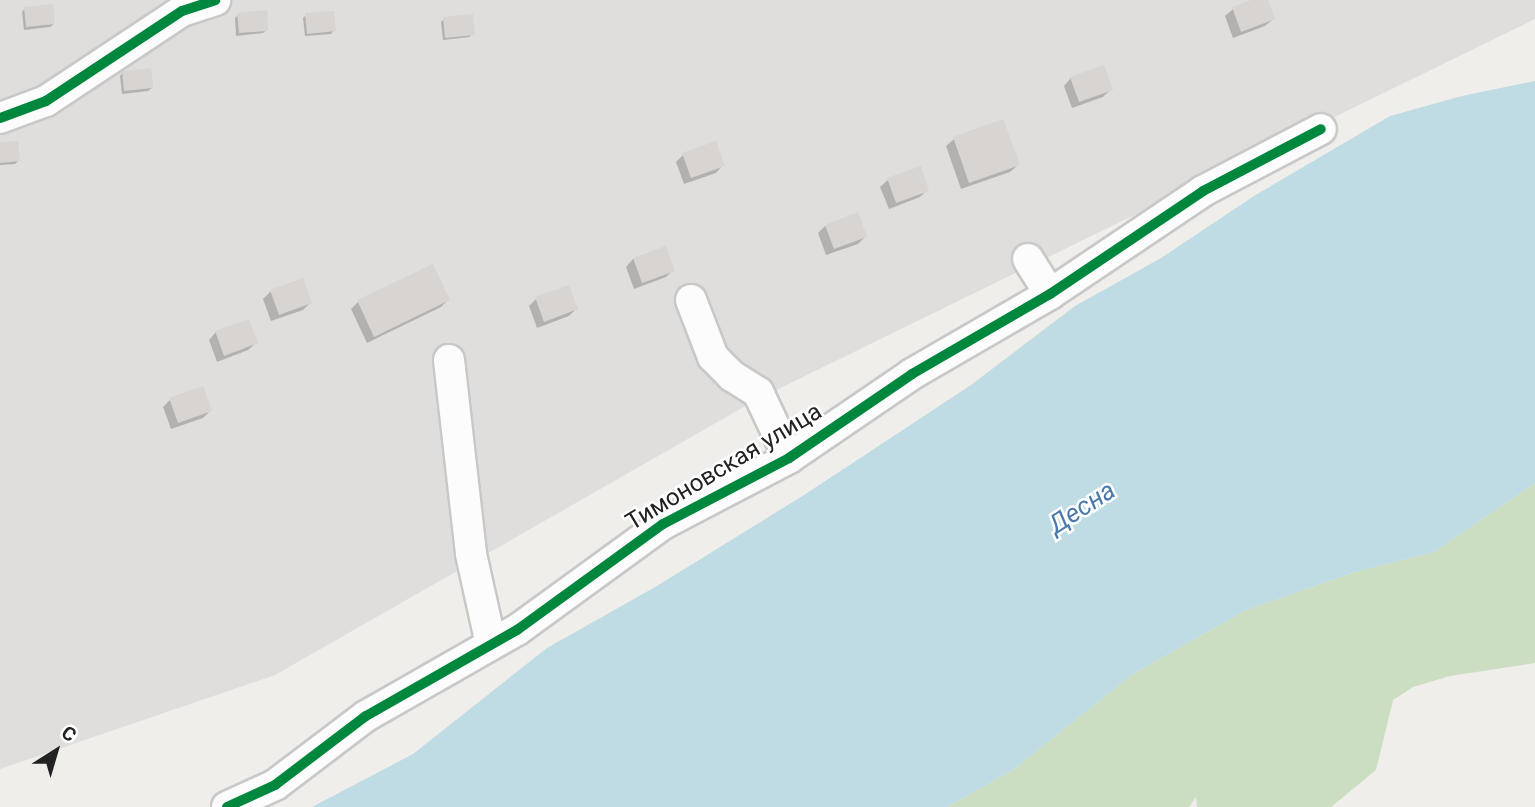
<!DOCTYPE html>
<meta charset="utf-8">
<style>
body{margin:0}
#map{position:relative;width:1535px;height:807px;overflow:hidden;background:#f0eeeb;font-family:Roboto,sans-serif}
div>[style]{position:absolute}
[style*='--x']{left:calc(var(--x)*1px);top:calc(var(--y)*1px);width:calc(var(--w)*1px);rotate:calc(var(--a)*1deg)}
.residential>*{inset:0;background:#dfdedc}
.forest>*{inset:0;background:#cbdec1}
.water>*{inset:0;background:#bfdbe3}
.shadow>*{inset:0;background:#0003}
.building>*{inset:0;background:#d7d4d2}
.roads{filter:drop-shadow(2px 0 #c9c8c7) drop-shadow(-2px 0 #c9c8c7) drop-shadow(0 2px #c9c8c7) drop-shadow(0 -2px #c9c8c7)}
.street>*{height:30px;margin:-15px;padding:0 15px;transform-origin:15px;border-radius:15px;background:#fdfcfc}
.cycleway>*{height:10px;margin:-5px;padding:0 5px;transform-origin:5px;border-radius:5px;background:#00873e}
span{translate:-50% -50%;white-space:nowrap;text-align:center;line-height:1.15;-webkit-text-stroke:5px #fff;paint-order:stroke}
.street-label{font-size:24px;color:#222}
.water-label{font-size:26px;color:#4a7aab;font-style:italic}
.north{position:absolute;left:21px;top:716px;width:70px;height:70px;-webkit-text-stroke:5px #fff;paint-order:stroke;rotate:37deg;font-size:19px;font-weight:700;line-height:28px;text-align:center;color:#222}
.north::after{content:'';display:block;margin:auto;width:24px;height:32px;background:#222;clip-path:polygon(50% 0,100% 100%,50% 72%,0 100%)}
</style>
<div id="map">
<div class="residential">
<i style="clip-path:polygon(0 0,1535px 0,1535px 19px,756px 400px,275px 675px,0 769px)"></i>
</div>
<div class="forest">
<i style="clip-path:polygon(1535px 483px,1535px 663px,1450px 676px,1413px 687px,1393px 700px,1376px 770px,1331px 807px,1197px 807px,1196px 797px,1189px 807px,947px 807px,1013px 770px,1133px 674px,1246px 610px,1355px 572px,1434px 552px)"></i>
</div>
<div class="water">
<i style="clip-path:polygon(1535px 81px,1535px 483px,1434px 552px,1355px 572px,1246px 610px,1133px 674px,1013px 770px,947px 807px,312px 807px,413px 754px,547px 648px,657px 586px,804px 495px,971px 385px,1075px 306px,1161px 258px,1254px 196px,1390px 116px,1462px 96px)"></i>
</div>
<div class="shadow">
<i style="clip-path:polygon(1256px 0,1266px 0,1273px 19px,1265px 26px,1233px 38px,1225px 16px,1233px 9px)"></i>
<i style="clip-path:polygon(25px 8px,54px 24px,50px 27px,24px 30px,22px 12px)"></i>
<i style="clip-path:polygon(238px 15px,267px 30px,263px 33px,236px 36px,235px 18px)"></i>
<i style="clip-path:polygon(306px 15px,334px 30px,331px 34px,305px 36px,303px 18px)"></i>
<i style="clip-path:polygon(444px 19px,473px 34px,469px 37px,443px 40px,441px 22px)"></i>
<i style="clip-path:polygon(123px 72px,152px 88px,148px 91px,122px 94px,120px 76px)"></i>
<i style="clip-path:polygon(1071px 78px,1111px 89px,1103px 97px,1072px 108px,1064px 86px)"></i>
<i style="clip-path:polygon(1002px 122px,1018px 165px,1010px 172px,961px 189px,946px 146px,954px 139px)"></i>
<i style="clip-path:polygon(0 144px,18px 161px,15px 164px,0 165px)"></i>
<i style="clip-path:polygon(683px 155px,723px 165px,716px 173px,684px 184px,676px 162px)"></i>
<i style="clip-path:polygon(919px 168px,927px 190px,920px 197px,889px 209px,880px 187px,888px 180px)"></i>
<i style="clip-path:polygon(825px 226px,865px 237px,858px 244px,826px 255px,818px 233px)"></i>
<i style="clip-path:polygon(665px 248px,673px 270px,666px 277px,634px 289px,626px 267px,633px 259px)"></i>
<i style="clip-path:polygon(302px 281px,310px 303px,303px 310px,271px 321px,263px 299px,270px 292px)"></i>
<i style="clip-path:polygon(536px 299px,576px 309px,569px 316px,537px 328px,529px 306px)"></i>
<i style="clip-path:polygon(448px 300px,441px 307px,367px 343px,351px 309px,358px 302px)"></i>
<i style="clip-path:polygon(216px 332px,256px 343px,248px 350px,217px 362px,209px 340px)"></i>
<i style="clip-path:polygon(170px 400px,210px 411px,203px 418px,171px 429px,163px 407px)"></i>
</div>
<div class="building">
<i style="clip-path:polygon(1251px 0,1268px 0,1275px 19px,1241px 32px,1232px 7px)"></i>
<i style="clip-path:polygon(53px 4px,55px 24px,26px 27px,24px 7px)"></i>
<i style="clip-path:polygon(267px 10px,268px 31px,239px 33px,237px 13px)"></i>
<i style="clip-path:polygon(334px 11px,336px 31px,307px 34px,305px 13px)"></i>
<i style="clip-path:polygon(473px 14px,475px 35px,445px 38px,443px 17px)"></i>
<i style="clip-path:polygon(1104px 65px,1113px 90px,1079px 102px,1070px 77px)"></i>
<i style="clip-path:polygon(151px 68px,153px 88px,124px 91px,122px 71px)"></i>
<i style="clip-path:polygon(1003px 119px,1020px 165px,969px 183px,953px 137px)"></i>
<i style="clip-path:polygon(18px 141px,20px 161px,0 163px,0 142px)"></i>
<i style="clip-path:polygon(716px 141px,725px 166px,691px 178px,682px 153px)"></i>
<i style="clip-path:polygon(921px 166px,929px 191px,896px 203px,887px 178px)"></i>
<i style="clip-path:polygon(858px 212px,867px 237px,834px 249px,825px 225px)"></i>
<i style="clip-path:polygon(666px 246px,675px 271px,642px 283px,633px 258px)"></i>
<i style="clip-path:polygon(433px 264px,450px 300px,374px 337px,357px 300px)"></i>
<i style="clip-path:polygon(303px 278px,312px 303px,279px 315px,270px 290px)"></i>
<i style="clip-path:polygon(569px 285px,578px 309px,544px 322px,535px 297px)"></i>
<i style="clip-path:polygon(249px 319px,258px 343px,224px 356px,215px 331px)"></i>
<i style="clip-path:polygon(203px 386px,212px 411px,178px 423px,169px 398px)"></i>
</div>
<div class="roads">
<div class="street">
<i style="--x:0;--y:118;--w:49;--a:-20.3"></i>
<i style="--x:46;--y:101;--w:163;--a:-33.5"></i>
<i style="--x:182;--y:11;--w:35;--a:-18"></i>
<i style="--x:1028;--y:259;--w:41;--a:57.8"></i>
<i style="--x:691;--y:300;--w:61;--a:68.9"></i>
<i style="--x:713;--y:357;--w:27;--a:45"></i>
<i style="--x:732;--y:376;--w:31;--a:32"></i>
<i style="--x:758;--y:392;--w:73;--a:64.8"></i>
<i style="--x:449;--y:360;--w:195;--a:83.5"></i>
<i style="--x:471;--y:554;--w:92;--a:77.5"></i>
<i style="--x:227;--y:807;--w:53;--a:-24.6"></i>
<i style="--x:275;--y:785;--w:114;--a:-37.2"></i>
<i style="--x:366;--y:716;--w:174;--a:-29.7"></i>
<i style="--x:517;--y:630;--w:180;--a:-36"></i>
<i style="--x:663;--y:524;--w:142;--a:-27.6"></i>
<i style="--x:789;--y:458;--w:149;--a:-34.3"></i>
<i style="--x:912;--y:374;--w:160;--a:-30.1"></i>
<i style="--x:1050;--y:294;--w:184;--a:-33.9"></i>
<i style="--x:1203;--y:191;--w:133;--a:-27.7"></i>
</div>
</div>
<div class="cycleway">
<i style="--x:0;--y:118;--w:49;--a:-20.3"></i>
<i style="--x:46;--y:101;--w:163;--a:-33.5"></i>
<i style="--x:182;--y:11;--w:35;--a:-18"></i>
<i style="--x:227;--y:807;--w:53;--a:-24.6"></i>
<i style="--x:275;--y:785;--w:114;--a:-37.2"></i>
<i style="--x:366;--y:716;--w:174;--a:-29.7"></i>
<i style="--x:517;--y:630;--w:180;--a:-36"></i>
<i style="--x:663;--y:524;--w:142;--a:-27.6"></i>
<i style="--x:789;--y:458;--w:149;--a:-34.3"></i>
<i style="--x:912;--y:374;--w:160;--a:-30.1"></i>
<i style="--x:1050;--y:294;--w:184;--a:-33.9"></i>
<i style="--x:1203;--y:191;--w:133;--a:-27.7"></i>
</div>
<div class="street-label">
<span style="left:724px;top:467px;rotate:-31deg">Тимоновская улица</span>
</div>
<div class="water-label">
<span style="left:1082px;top:508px;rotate:-33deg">Десна</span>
</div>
<div class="north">С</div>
</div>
